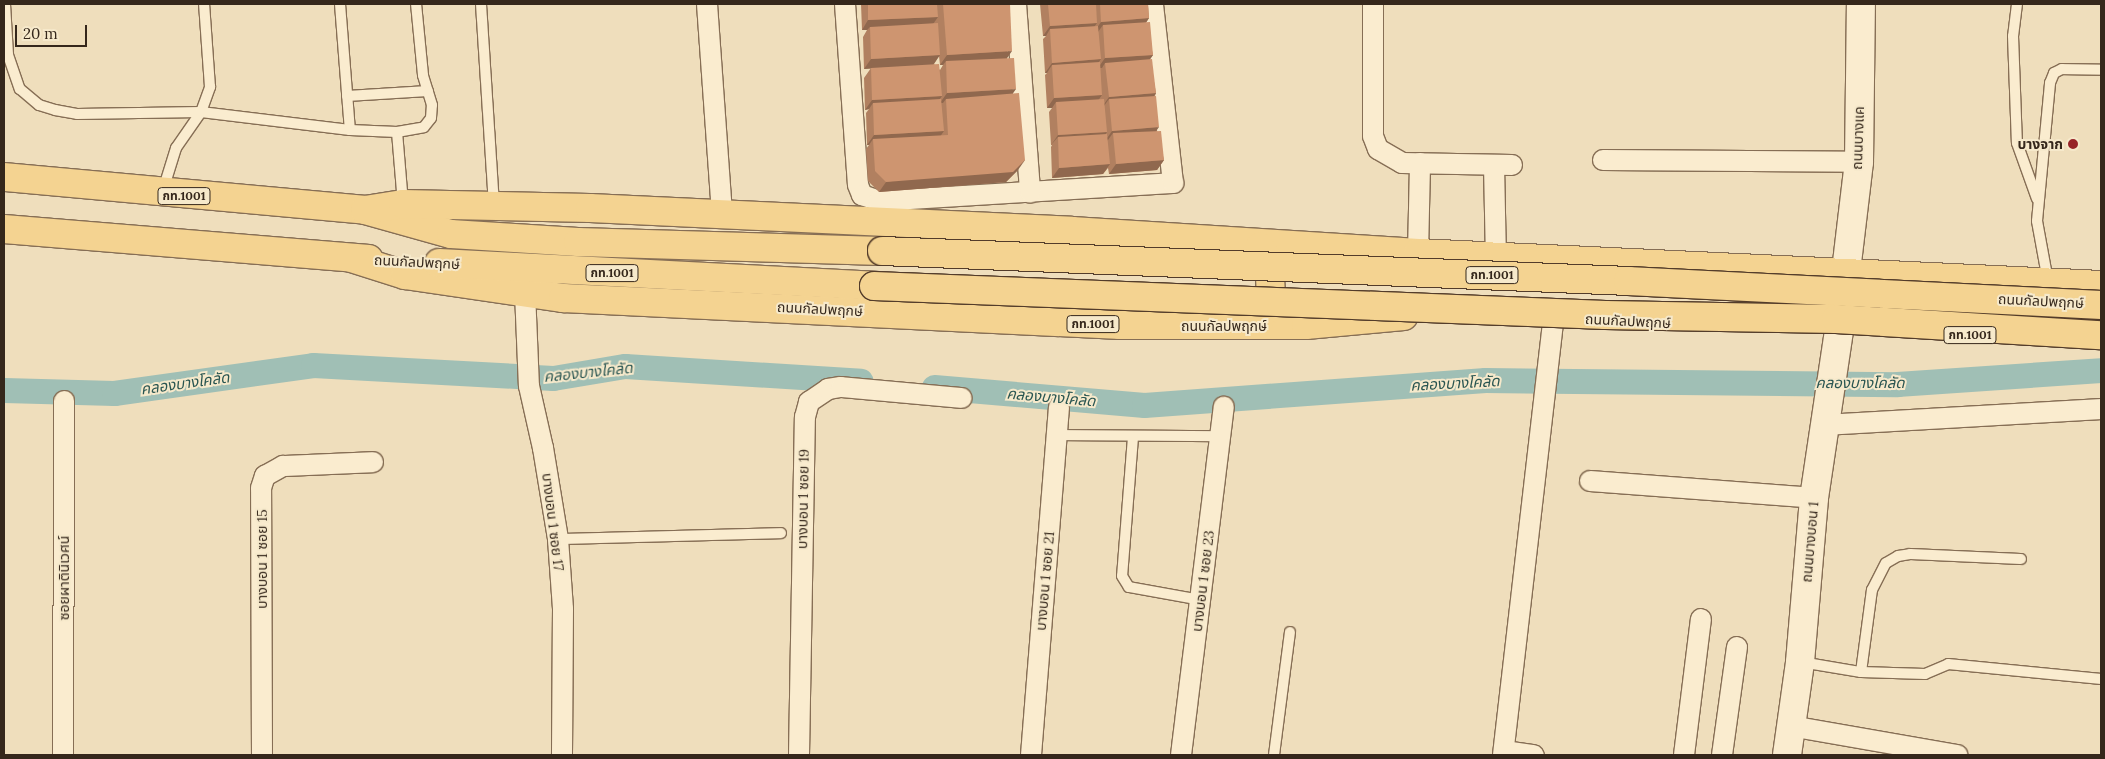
<!DOCTYPE html>
<meta charset="utf-8">
<style>
body{margin:0}
#map{position:relative;width:2105px;height:759px;overflow:hidden;background:#efdebc;font-family:Lora,"Noto Sans Thai",serif}
div>[style]{position:absolute}
[style*='--x']{left:calc(var(--x)*1px);top:calc(var(--y)*1px);width:calc(var(--w)*1px);rotate:calc(var(--a)*1deg)}
.canal>*{height:25px;margin:-12.5px;padding:0 12.5px;transform-origin:12.5px;border-radius:12.5px;background:#a0bfb5}
.roads{filter:drop-shadow(1px 0 #866e55) drop-shadow(-1px 0 #866e55) drop-shadow(0 1px #866e55) drop-shadow(0 -1px #866e55)}
.lane>*{height:10px;margin:-5px;padding:0 5px;transform-origin:5px;border-radius:5px;background:#faeccf}
.street>*{height:20px;margin:-10px;padding:0 10px;transform-origin:10px;border-radius:10px;background:#faeccf}
.secondary>*{height:28px;margin:-14px;padding:0 14px;transform-origin:14px;border-radius:14px;background:#faeccf}
.primary>*{height:28px;margin:-14px;padding:0 14px;transform-origin:14px;border-radius:14px;background:#f4d391}
.bridges{filter:drop-shadow(1px 0 #533c2a) drop-shadow(-1px 0 #533c2a) drop-shadow(0 1px #533c2a) drop-shadow(0 -1px #533c2a)}
.primary-bridge>*{height:28px;margin:-14px;padding:0 14px;transform-origin:14px;border-radius:14px;background:#f4d391}
.wall>*{inset:0;background:#b18060}
.shaded-wall>*{inset:0;background:#90684e}
.building>*{inset:0;background:#ce9570}
.dots>*{width:14px;height:14px;translate:-50% -50%;box-sizing:border-box;border:2px solid #f6e9cb;border-radius:50%}
span{translate:-50% -50%;white-space:nowrap;text-align:center;line-height:1.15;-webkit-text-stroke:4px #f6e9cb;paint-order:stroke}
.shield-label span{padding:1px 4px;background:#f6e9cb;border:1px solid;border-radius:4px;-webkit-text-stroke-width:0}
.shield-label{font-size:12px;color:#35271b;font-weight:700}
.street-label{font-size:14px;color:#35271b}
.poi-label{font-size:14px;color:#35271b;font-weight:700}
.right{translate:-100% -50%;text-align:right}
.water-label{font-size:15px;color:#295551;font-style:italic}
.frame{position:absolute;inset:0;border:5px solid #35271b;pointer-events:none}
.scale{position:absolute;left:15px;top:25px;width:72px;height:22px;box-sizing:border-box;border:2px solid #35271b;border-top:0;padding-left:6px;font-size:15px;line-height:18px;white-space:nowrap;color:#35271b;-webkit-text-stroke:4px #f6e9cb;paint-order:stroke}
</style>
<div id="map">
<div class="canal">
<i style="--x:934;--y:387;--w:211;--a:4.9"></i>
<i style="--x:1144;--y:405;--w:342;--a:-4.2"></i>
<i style="--x:1485;--y:380;--w:412;--a:0.6"></i>
<i style="--x:1897;--y:384;--w:204;--a:-3.9"></i>
<i style="--x:4;--y:390;--w:110;--a:1.6"></i>
<i style="--x:114;--y:393;--w:201;--a:-8"></i>
<i style="--x:313;--y:365;--w:240;--a:3.1"></i>
<i style="--x:553;--y:378;--w:73;--a:-9.5"></i>
<i style="--x:625;--y:366;--w:236;--a:3.6"></i>
</div>
<div class="roads">
<div class="lane">
<i style="--x:5;--y:4;--w:51;--a:86.6"></i>
<i style="--x:8;--y:55;--w:36;--a:71"></i>
<i style="--x:20;--y:89;--w:25;--a:40"></i>
<i style="--x:39;--y:105;--w:17;--a:17"></i>
<i style="--x:55;--y:110;--w:22;--a:10"></i>
<i style="--x:77;--y:114;--w:124;--a:-0.9"></i>
<i style="--x:201;--y:112;--w:150;--a:6.9"></i>
<i style="--x:350;--y:130;--w:47;--a:2.4"></i>
<i style="--x:397;--y:132;--w:27;--a:-10"></i>
<i style="--x:424;--y:127;--w:11;--a:-52"></i>
<i style="--x:431;--y:118;--w:13;--a:-86"></i>
<i style="--x:432;--y:105;--w:31;--a:-107"></i>
<i style="--x:423;--y:75;--w:71;--a:-95.6"></i>
<i style="--x:340;--y:4;--w:126;--a:85.5"></i>
<i style="--x:481;--y:4;--w:200;--a:86.3"></i>
<i style="--x:2017;--y:4;--w:32;--a:97"></i>
<i style="--x:2013;--y:36;--w:107;--a:87.9"></i>
<i style="--x:2017;--y:143;--w:59;--a:70.3"></i>
<i style="--x:347;--y:96;--w:81;--a:-3.5"></i>
<i style="--x:397;--y:132;--w:71;--a:85.2"></i>
<i style="--x:163;--y:190;--w:44;--a:-72.8"></i>
<i style="--x:176;--y:148;--w:44;--a:-55.2"></i>
<i style="--x:201;--y:112;--w:27;--a:-70"></i>
<i style="--x:210;--y:87;--w:83;--a:-94.1"></i>
<i style="--x:2048;--y:281;--w:61;--a:-100.4"></i>
<i style="--x:2037;--y:221;--w:139;--a:-84.6"></i>
<i style="--x:2050;--y:83;--w:11;--a:-68"></i>
<i style="--x:2054;--y:73;--w:9;--a:-27"></i>
<i style="--x:2062;--y:69;--w:39;--a:1"></i>
<i style="--x:1057;--y:435;--w:163;--a:0.4"></i>
<i style="--x:1133;--y:437;--w:139;--a:94.5"></i>
<i style="--x:1122;--y:576;--w:13;--a:58"></i>
<i style="--x:1129;--y:587;--w:73;--a:10.2"></i>
<i style="--x:558;--y:539;--w:223;--a:-1.5"></i>
<i style="--x:1801;--y:662;--w:61;--a:9.5"></i>
<i style="--x:1861;--y:672;--w:64;--a:1.8"></i>
<i style="--x:1925;--y:674;--w:25;--a:-23"></i>
<i style="--x:1948;--y:664;--w:154;--a:5.6"></i>
<i style="--x:1861;--y:672;--w:83;--a:-82.4"></i>
<i style="--x:1872;--y:590;--w:30;--a:-63"></i>
<i style="--x:1886;--y:563;--w:14;--a:-30"></i>
<i style="--x:1898;--y:556;--w:12;--a:-9"></i>
<i style="--x:1910;--y:554;--w:111;--a:2.6"></i>
<i style="--x:1274;--y:755;--w:124;--a:-82.6"></i>
</div>
<div class="street">
<i style="--x:707;--y:4;--w:212;--a:85.9"></i>
<i style="--x:845;--y:4;--w:181;--a:85.9"></i>
<i style="--x:858;--y:185;--w:11;--a:68"></i>
<i style="--x:862;--y:195;--w:18;--a:19"></i>
<i style="--x:879;--y:201;--w:295;--a:-3.5"></i>
<i style="--x:1173;--y:183;--w:180;--a:-96.4"></i>
<i style="--x:1016;--y:4;--w:189;--a:85.7"></i>
<i style="--x:1373;--y:4;--w:132;--a:90"></i>
<i style="--x:1373;--y:136;--w:14;--a:69"></i>
<i style="--x:1378;--y:149;--w:28;--a:30"></i>
<i style="--x:1402;--y:163;--w:110;--a:1"></i>
<i style="--x:1603;--y:160;--w:256;--a:0.4"></i>
<i style="--x:1494;--y:165;--w:92;--a:88.8"></i>
<i style="--x:1418;--y:253;--w:90;--a:-88.7"></i>
<i style="--x:525;--y:292;--w:94;--a:87.6"></i>
<i style="--x:529;--y:386;--w:64;--a:77.3"></i>
<i style="--x:543;--y:448;--w:92;--a:80.6"></i>
<i style="--x:558;--y:539;--w:70;--a:85.9"></i>
<i style="--x:563;--y:609;--w:146;--a:90.4"></i>
<i style="--x:1825;--y:425;--w:276;--a:-3.3"></i>
<i style="--x:1590;--y:481;--w:225;--a:4.3"></i>
<i style="--x:1791;--y:726;--w:169;--a:9.9"></i>
<i style="--x:1504;--y:751;--w:30;--a:8"></i>
<i style="--x:63;--y:755;--w:354;--a:-89.8"></i>
<i style="--x:262;--y:755;--w:267;--a:-90.2"></i>
<i style="--x:261;--y:488;--w:13;--a:-72"></i>
<i style="--x:265;--y:476;--w:21;--a:-29"></i>
<i style="--x:283;--y:466;--w:90;--a:-2.5"></i>
<i style="--x:799;--y:755;--w:338;--a:-89"></i>
<i style="--x:805;--y:417;--w:16;--a:-75"></i>
<i style="--x:809;--y:402;--w:23;--a:-34"></i>
<i style="--x:828;--y:389;--w:13;--a:-9"></i>
<i style="--x:841;--y:387;--w:121;--a:5.2"></i>
<i style="--x:1031;--y:755;--w:349;--a:-85.4"></i>
<i style="--x:1181;--y:755;--w:351;--a:-83"></i>
<i style="--x:1503;--y:755;--w:442;--a:-83.4"></i>
<i style="--x:1684;--y:755;--w:137;--a:-82.9"></i>
<i style="--x:1722;--y:755;--w:109;--a:-82.1"></i>
</div>
<div class="secondary">
<i style="--x:1846;--y:271;--w:110;--a:-83.2"></i>
<i style="--x:1859;--y:162;--w:158;--a:-89.3"></i>
<i style="--x:1787;--y:755;--w:94;--a:-82"></i>
<i style="--x:1800;--y:662;--w:165;--a:-85.1"></i>
<i style="--x:1814;--y:498;--w:170;--a:-81.5"></i>
</div>
<div class="primary">
<i style="--x:4;--y:177;--w:363;--a:5.2"></i>
<i style="--x:365;--y:210;--w:89;--a:15.6"></i>
<i style="--x:451;--y:234;--w:127;--a:3.6"></i>
<i style="--x:578;--y:242;--w:304;--a:1.7"></i>
<i style="--x:365;--y:210;--w:38;--a:-9"></i>
<i style="--x:403;--y:204;--w:187;--a:1.2"></i>
<i style="--x:590;--y:208;--w:482;--a:2.7"></i>
<i style="--x:1071;--y:231;--w:348;--a:3.6"></i>
<i style="--x:1418;--y:253;--w:684;--a:2.68"></i>
<i style="--x:4;--y:229;--w:366;--a:4.7"></i>
<i style="--x:351;--y:258;--w:57;--a:17.5"></i>
<i style="--x:405;--y:275;--w:160;--a:8.3"></i>
<i style="--x:563;--y:298;--w:558;--a:2.78"></i>
<i style="--x:1120;--y:325;--w:186;--a:0"></i>
<i style="--x:1306;--y:325;--w:98;--a:-5.2"></i>
<i style="--x:439;--y:263;--w:436;--a:3"></i>
<i style="--x:1258;--y:321;--w:16;--a:-50"></i>
<i style="--x:1268;--y:309;--w:13;--a:-77"></i>
<i style="--x:1271;--y:296;--w:35;--a:-93"></i>
<i style="--x:1269;--y:261;--w:17;--a:-123"></i>
</div>
</div>
<div class="bridges">
<div class="primary-bridge">
<i style="--x:882;--y:251;--w:747;--a:2.3"></i>
<i style="--x:1628;--y:281;--w:474;--a:2.9"></i>
<i style="--x:874;--y:286;--w:732;--a:2.27"></i>
<i style="--x:1605;--y:315;--w:231;--a:1"></i>
<i style="--x:1836;--y:319;--w:265;--a:3.5"></i>
</div>
</div>
<div class="wall">
<i style="clip-path:polygon(evenodd,861px 4px,1010px 4px,1007px 58px,1013px 94px,1018px 170px,1006px 182px,879px 192px,868px 181px,866px 149px,869px 145px,867px 145px,866px 113px,869px 109px,865px 110px,864px 78px,871px 68px,864px 69px,863px 37px,867px 30px,862px 30px,861px 4px,939px 56px,940px 65px,943px 65px,940px 70px,934px 64px,939px 56px)"></i>
<i style="clip-path:polygon(1040px 4px,1148px 4px,1149px 18px,1146px 23px,1153px 55px,1150px 59px,1156px 93px,1155px 96px,1157px 131px,1164px 160px,1157px 170px,1109px 174px,1108px 168px,1103px 174px,1052px 178px,1051px 147px,1052px 145px,1051px 145px,1049px 112px,1052px 108px,1047px 108px,1045px 75px,1047px 73px,1045px 73px,1043px 39px,1046px 36px,1043px 36px)"></i>
</div>
<div class="shaded-wall">
<i style="clip-path:polygon(938px 17px,931px 27px,870px 27px,867px 30px,862px 30px,868px 20px)"></i>
<i style="clip-path:polygon(1149px 18px,1142px 28px,1103px 25px,1098px 32px,1094px 32px,1101px 22px)"></i>
<i style="clip-path:polygon(1097px 23px,1090px 33px,1050px 29px,1046px 36px,1043px 36px,1050px 26px)"></i>
<i style="clip-path:polygon(1012px 51px,1005px 61px,946px 61px,943px 65px,940px 65px,947px 55px)"></i>
<i style="clip-path:polygon(940px 55px,933px 65px,864px 69px,871px 59px)"></i>
<i style="clip-path:polygon(1153px 55px,1146px 65px,1105px 63px,1102px 68px,1098px 68px,1105px 58px)"></i>
<i style="clip-path:polygon(1101px 59px,1094px 69px,1052px 65px,1047px 73px,1045px 73px,1052px 63px)"></i>
<i style="clip-path:polygon(1016px 89px,1009px 99px,946px 99px,943px 103px,940px 103px,947px 93px)"></i>
<i style="clip-path:polygon(1156px 93px,1149px 103px,1109px 99px,1104px 106px,1102px 107px,1109px 97px)"></i>
<i style="clip-path:polygon(1102px 95px,1095px 105px,1056px 102px,1052px 108px,1047px 108px,1054px 98px)"></i>
<i style="clip-path:polygon(942px 96px,935px 106px,873px 103px,869px 109px,865px 110px,872px 100px)"></i>
<i style="clip-path:polygon(1159px 127px,1152px 137px,1113px 133px,1108px 140px,1105px 141px,1112px 131px)"></i>
<i style="clip-path:polygon(944px 131px,937px 141px,873px 139px,869px 145px,867px 145px,874px 135px)"></i>
<i style="clip-path:polygon(1107px 132px,1100px 142px,1058px 137px,1051px 145px,1058px 135px)"></i>
<i style="clip-path:polygon(1025px 160px,1018px 170px,1006px 182px,879px 192px,886px 182px)"></i>
<i style="clip-path:polygon(1164px 160px,1157px 170px,1109px 174px,1116px 164px)"></i>
<i style="clip-path:polygon(1110px 164px,1103px 174px,1052px 178px,1059px 168px)"></i>
</div>
<div class="building">
<i style="clip-path:polygon(868px 4px,937px 4px,938px 17px,868px 20px)"></i>
<i style="clip-path:polygon(943px 4px,1010px 4px,1012px 51px,947px 55px)"></i>
<i style="clip-path:polygon(1048px 4px,1096px 4px,1097px 23px,1050px 26px)"></i>
<i style="clip-path:polygon(1100px 4px,1148px 4px,1149px 18px,1101px 22px)"></i>
<i style="clip-path:polygon(1150px 22px,1153px 55px,1105px 58px,1103px 25px)"></i>
<i style="clip-path:polygon(938px 23px,940px 55px,871px 59px,870px 27px)"></i>
<i style="clip-path:polygon(1098px 26px,1101px 59px,1052px 63px,1050px 29px)"></i>
<i style="clip-path:polygon(1014px 58px,1016px 89px,947px 93px,946px 61px)"></i>
<i style="clip-path:polygon(1152px 59px,1156px 93px,1109px 97px,1105px 63px)"></i>
<i style="clip-path:polygon(1100px 62px,1102px 95px,1054px 98px,1052px 65px)"></i>
<i style="clip-path:polygon(939px 64px,942px 96px,872px 100px,871px 68px)"></i>
<i style="clip-path:polygon(1019px 93px,1025px 160px,1013px 172px,886px 182px,875px 171px,873px 139px,948px 135px,946px 99px)"></i>
<i style="clip-path:polygon(1156px 96px,1159px 127px,1112px 131px,1109px 99px)"></i>
<i style="clip-path:polygon(941px 99px,944px 131px,874px 135px,873px 103px)"></i>
<i style="clip-path:polygon(1104px 99px,1107px 132px,1058px 135px,1056px 102px)"></i>
<i style="clip-path:polygon(1161px 131px,1164px 160px,1116px 164px,1113px 133px)"></i>
<i style="clip-path:polygon(1107px 134px,1110px 164px,1059px 168px,1058px 137px)"></i>
</div>
<div class="dots">
<i style="left:2073px;top:144px;background:#972428"></i>
</div>
<div class="shield-label">
<span style="left:184px;top:196px">กท.1001</span>
<span style="left:612px;top:273px">กท.1001</span>
<span style="left:1492px;top:275px">กท.1001</span>
<span style="left:1093px;top:324px">กท.1001</span>
<span style="left:1970px;top:335px">กท.1001</span>
</div>
<div class="street-label">
<span style="left:1858px;top:138px;rotate:-88deg">ถนนบางแค</span>
<span style="left:417px;top:262px;rotate:3deg">ถนนกัลปพฤกษ์</span>
<span style="left:2041px;top:301px;rotate:3deg">ถนนกัลปพฤกษ์</span>
<span style="left:820px;top:309px;rotate:3deg">ถนนกัลปพฤกษ์</span>
<span style="left:1628px;top:321px;rotate:3deg">ถนนกัลปพฤกษ์</span>
<span style="left:1224px;top:326px">ถนนกัลปพฤกษ์</span>
<span style="left:803px;top:499px;rotate:-89deg">บางบอน 1 ซอย 19</span>
<span style="left:553px;top:522px;rotate:83deg">บางบอน 1 ซอย 17</span>
<span style="left:1810px;top:542px;rotate:-85deg">ถนนบางบอน 1</span>
<span style="left:262px;top:559px;rotate:-90deg">บางบอน 1 ซอย 15</span>
<span style="left:64px;top:578px;rotate:-90deg">ซอยผาตินิเวศน์</span>
<span style="left:1045px;top:581px;rotate:-85deg">บางบอน 1 ซอย 21</span>
<span style="left:1203px;top:581px;rotate:-83deg">บางบอน 1 ซอย 23</span>
</div>
<div class="poi-label">
<span class="right" style="left:2063px;top:144px">บางจาก</span>
</div>
<div class="water-label">
<span style="left:588px;top:372px;rotate:-6deg">คลองบางโคลัด</span>
<span style="left:185px;top:383px;rotate:-8deg">คลองบางโคลัด</span>
<span style="left:1455px;top:383px;rotate:-3deg">คลองบางโคลัด</span>
<span style="left:1860px;top:383px">คลองบางโคลัด</span>
<span style="left:1051px;top:397px;rotate:5deg">คลองบางโคลัด</span>
</div>
<div class="frame"></div>
<div class="scale">20 m</div>
</div>
